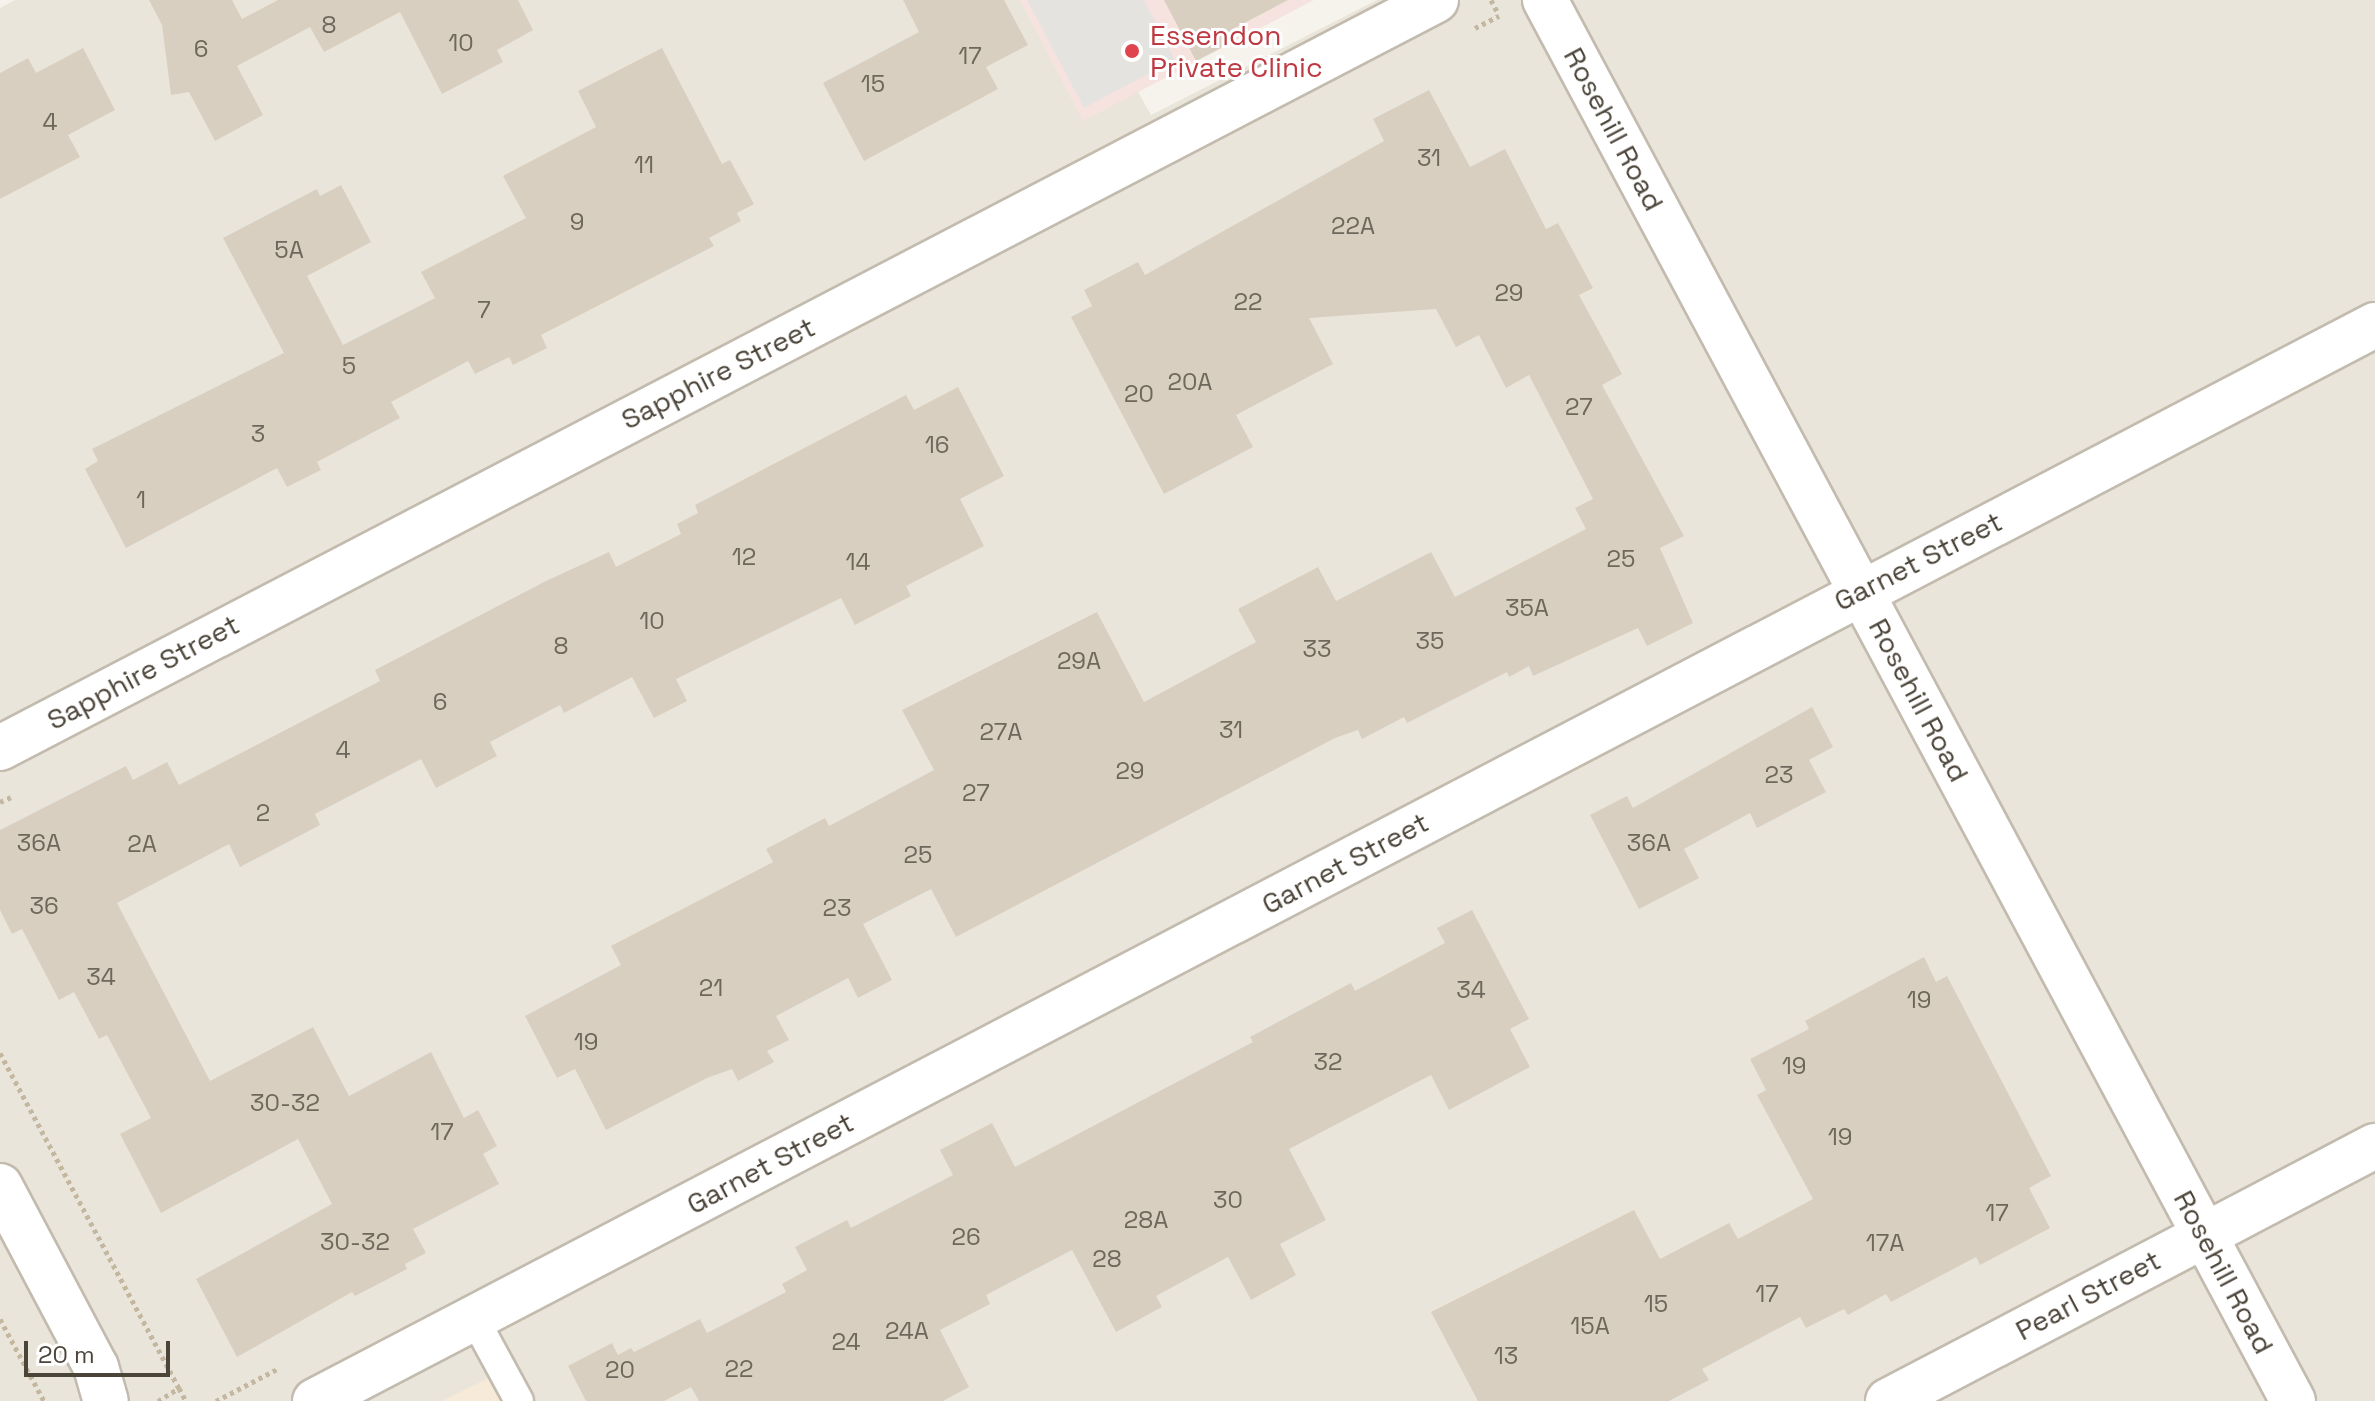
<!DOCTYPE html>
<style>
body{margin:0}
#map{position:relative;width:2375px;height:1401px;overflow:hidden;background:#f6f3ec;font-family:"Space Grotesk",sans-serif}
div>[style]{position:absolute}
[style*='--x']{left:calc(var(--x)*1px);top:calc(var(--y)*1px);width:calc(var(--w)*1px);rotate:calc(var(--a)*1deg)}
.residential>*{inset:0;background:#eae5da}
.commercial>*{inset:0;background:#f7ead8}
.medical>*{inset:0;background:#f6e3e0}
.parking>*{inset:0;background:#e5e3e0}
.building>*{inset:0;background:#d8cfc1}
.path>*{height:5px;margin-top:-2.5px;transform-origin:0;background:repeating-linear-gradient(90deg,#c4b79f 0 4px,transparent 0 8px)}
.roads{filter:drop-shadow(2px 0 #c2bbae) drop-shadow(-2px 0 #c2bbae) drop-shadow(0 2px #c2bbae) drop-shadow(0 -2px #c2bbae)}
.service>*{height:28px;margin:-14px;padding:0 14px;transform-origin:14px;border-radius:14px;background:#fff}
.minor>*{height:44px;margin:-22px;padding:0 22px;transform-origin:22px;border-radius:22px;background:#fff}
.tertiary>*{height:44px;margin:-22px;padding:0 22px;transform-origin:22px;border-radius:22px;background:#fff}
.dots>*{width:22px;height:22px;translate:-50% -50%;box-sizing:border-box;border:4px solid #fff;border-radius:50%}
span{translate:-50% -50%;white-space:nowrap;text-align:center;line-height:1.15;-webkit-text-stroke:6px #fff;paint-order:stroke}
.number-label{font-size:24px;color:#6e675b}
.number-label span{-webkit-text-stroke-width:0}
.health-label{font-size:28px;color:#be3a42}
.left{translate:0 -50%;text-align:left}
.street-label{font-size:28px;color:#4b4439}
.scale{position:absolute;left:24px;top:1341px;width:146px;height:36px;box-sizing:border-box;border:4px solid #4b4439;border-top:0;padding-left:10px;font-size:24px;line-height:28px;white-space:nowrap;color:#4b4439;-webkit-text-stroke:6px #fff;paint-order:stroke}
</style>
<div id="map">
<div class="residential">
<i style="clip-path:polygon(15px 0,1087px 0,1151px 115px,1377px 0,2375px 0,2375px 1401px,0 1401px,0 8px)"></i>
</div>
<div class="commercial">
<i style="clip-path:polygon(493px 1376px,506px 1401px,442px 1401px)"></i>
</div>
<div class="medical">
<i style="clip-path:polygon(1020px 0,1314px 0,1083px 121px)"></i>
</div>
<div class="parking">
<i style="clip-path:polygon(1027px 0,1144px 0,1175px 60px,1084px 108px)"></i>
</div>
<div class="building">
<i style="clip-path:polygon(149px 0,232px 0,242px 19px,278px 0,518px 0,533px 30px,497px 50px,503px 62px,442px 94px,400px 12px,324px 52px,310px 27px,237px 66px,263px 115px,215px 141px,189px 92px,171px 95px,162px 25px)"></i>
<i style="clip-path:polygon(903px 0,1004px 0,1028px 45px,986px 67px,998px 89px,864px 161px,823px 83px,919px 32px)"></i>
<i style="clip-path:polygon(1164px 0,1288px 0,1231px 30px,1236px 40px,1196px 61px)"></i>
<i style="clip-path:polygon(83px 48px,115px 110px,68px 135px,80px 157px,0 199px,0 73px,28px 58px,36px 73px)"></i>
<i style="clip-path:polygon(662px 48px,722px 164px,730px 160px,754px 204px,737px 213px,741px 221px,709px 238px,714px 246px,541px 335px,547px 348px,513px 365px,509px 357px,475px 374px,468px 361px,391px 402px,400px 418px,317px 462px,321px 470px,287px 487px,277px 468px,126px 548px,85px 469px,98px 461px,92px 449px,284px 353px,223px 238px,317px 189px,320px 196px,341px 185px,371px 242px,307px 276px,343px 345px,435px 298px,421px 272px,526px 218px,503px 176px,596px 127px,578px 91px)"></i>
<i style="clip-path:polygon(1429px 90px,1470px 167px,1505px 149px,1546px 229px,1558px 223px,1593px 288px,1579px 295px,1622px 374px,1602px 385px,1684px 536px,1660px 548px,1693px 623px,1647px 646px,1638px 628px,1533px 676px,1529px 666px,1509px 677px,1507px 672px,1407px 723px,1404px 717px,1362px 739px,1358px 730px,1335px 738px,956px 937px,931px 889px,863px 924px,892px 980px,858px 998px,848px 978px,776px 1016px,789px 1040px,767px 1051px,774px 1062px,738px 1081px,732px 1069px,707px 1078px,606px 1130px,575px 1069px,557px 1078px,525px 1016px,621px 965px,611px 946px,773px 862px,766px 849px,825px 818px,829px 826px,934px 770px,902px 710px,1097px 612px,1144px 702px,1256px 642px,1238px 609px,1318px 567px,1336px 601px,1431px 552px,1455px 597px,1586px 529px,1575px 508px,1593px 499px,1529px 375px,1506px 388px,1479px 335px,1456px 347px,1436px 309px,1309px 318px,1333px 364px,1236px 415px,1253px 447px,1164px 494px,1071px 317px,1092px 306px,1084px 290px,1138px 262px,1145px 275px,1384px 141px,1373px 119px)"></i>
<i style="clip-path:polygon(958px 387px,1004px 476px,960px 499px,984px 546px,906px 586px,911px 596px,855px 625px,841px 598px,676px 679px,687px 701px,654px 718px,632px 677px,564px 713px,560px 705px,490px 742px,497px 756px,436px 788px,421px 759px,315px 814px,320px 825px,240px 867px,229px 844px,117px 903px,210px 1081px,313px 1027px,349px 1096px,431px 1052px,464px 1118px,478px 1110px,497px 1146px,483px 1154px,499px 1184px,413px 1229px,426px 1253px,405px 1264px,407px 1269px,355px 1296px,352px 1292px,237px 1357px,196px 1279px,332px 1204px,298px 1139px,161px 1213px,120px 1134px,151px 1118px,107px 1035px,99px 1039px,74px 992px,59px 1000px,22px 929px,12px 934px,0 910px,0 830px,126px 766px,133px 780px,167px 762px,179px 785px,380px 681px,375px 670px,546px 581px,609px 552px,616px 567px,681px 534px,677px 524px,698px 513px,695px 505px,906px 395px,914px 410px)"></i>
<i style="clip-path:polygon(1812px 707px,1833px 747px,1809px 760px,1826px 792px,1757px 828px,1750px 813px,1684px 849px,1699px 878px,1639px 909px,1590px 815px,1627px 796px,1633px 808px)"></i>
<i style="clip-path:polygon(1472px 910px,1529px 1019px,1510px 1029px,1530px 1067px,1449px 1110px,1431px 1075px,1289px 1149px,1326px 1220px,1280px 1244px,1296px 1275px,1251px 1300px,1228px 1257px,1156px 1296px,1162px 1307px,1116px 1332px,1072px 1250px,986px 1295px,990px 1304px,940px 1330px,969px 1387px,943px 1401px,699px 1401px,691px 1387px,664px 1401px,586px 1401px,568px 1366px,612px 1343px,618px 1355px,631px 1348px,634px 1352px,700px 1319px,707px 1333px,786px 1292px,782px 1284px,807px 1270px,795px 1247px,847px 1220px,851px 1228px,953px 1175px,940px 1150px,992px 1123px,1015px 1167px,1253px 1042px,1250px 1037px,1351px 983px,1355px 991px,1445px 943px,1437px 928px)"></i>
<i style="clip-path:polygon(1924px 957px,1936px 982px,1947px 976px,2051px 1176px,2029px 1188px,2050px 1228px,1980px 1265px,1976px 1257px,1891px 1302px,1886px 1294px,1848px 1315px,1844px 1309px,1806px 1328px,1800px 1317px,1702px 1369px,1709px 1380px,1669px 1401px,1478px 1401px,1431px 1312px,1634px 1210px,1660px 1259px,1729px 1223px,1738px 1239px,1813px 1199px,1757px 1095px,1766px 1090px,1750px 1059px,1809px 1029px,1805px 1021px)"></i>
</div>
<div class="path">
<i style="--x:1491;--y:0;--w:15;--a:62"></i>
<i style="--x:1475;--y:28;--w:27;--a:-27"></i>
<i style="--x:0;--y:802;--w:12;--a:-24"></i>
<i style="--x:0;--y:1053;--w:380;--a:61.9"></i>
<i style="--x:0;--y:1319;--w:93;--a:61.8"></i>
<i style="--x:158;--y:1401;--w:25;--a:-32"></i>
<i style="--x:179;--y:1388;--w:15;--a:62"></i>
<i style="--x:216;--y:1401;--w:71;--a:-27.6"></i>
</div>
<div class="roads">
<div class="service">
<i style="--x:474;--y:1318;--w:94;--a:61.5"></i>
</div>
<div class="minor">
<i style="--x:0;--y:748;--w:1619;--a:-27.51"></i>
<i style="--x:0;--y:1186;--w:205;--a:62.1"></i>
<i style="--x:96;--y:1367;--w:35;--a:74"></i>
<i style="--x:315;--y:1401;--w:2324;--a:-27.58"></i>
<i style="--x:1888;--y:1401;--w:550;--a:-27.64"></i>
</div>
<div class="tertiary">
<i style="--x:1545;--y:0;--w:1588;--a:61.9"></i>
</div>
</div>
<div class="dots">
<i style="left:1132px;top:51px;background:#e0444e"></i>
</div>
<div class="number-label">
<span style="left:329px;top:25px">8</span>
<span style="left:461px;top:43px">10</span>
<span style="left:201px;top:49px">6</span>
<span style="left:970px;top:56px">17</span>
<span style="left:873px;top:84px">15</span>
<span style="left:50px;top:122px">4</span>
<span style="left:1429px;top:158px">31</span>
<span style="left:644px;top:165px">11</span>
<span style="left:577px;top:222px">9</span>
<span style="left:1353px;top:226px">22A</span>
<span style="left:289px;top:250px">5A</span>
<span style="left:1509px;top:293px">29</span>
<span style="left:1248px;top:302px">22</span>
<span style="left:484px;top:310px">7</span>
<span style="left:349px;top:366px">5</span>
<span style="left:1190px;top:382px">20A</span>
<span style="left:1139px;top:394px">20</span>
<span style="left:1579px;top:407px">27</span>
<span style="left:258px;top:434px">3</span>
<span style="left:937px;top:445px">16</span>
<span style="left:141px;top:500px">1</span>
<span style="left:744px;top:557px">12</span>
<span style="left:1621px;top:559px">25</span>
<span style="left:858px;top:562px">14</span>
<span style="left:1527px;top:608px">35A</span>
<span style="left:652px;top:621px">10</span>
<span style="left:1430px;top:641px">35</span>
<span style="left:561px;top:646px">8</span>
<span style="left:1317px;top:649px">33</span>
<span style="left:1079px;top:661px">29A</span>
<span style="left:440px;top:702px">6</span>
<span style="left:1231px;top:730px">31</span>
<span style="left:1001px;top:732px">27A</span>
<span style="left:343px;top:750px">4</span>
<span style="left:1130px;top:771px">29</span>
<span style="left:1779px;top:775px">23</span>
<span style="left:976px;top:793px">27</span>
<span style="left:263px;top:813px">2</span>
<span style="left:39px;top:843px">36A</span>
<span style="left:1649px;top:843px">36A</span>
<span style="left:142px;top:844px">2A</span>
<span style="left:918px;top:855px">25</span>
<span style="left:44px;top:906px">36</span>
<span style="left:837px;top:908px">23</span>
<span style="left:101px;top:977px">34</span>
<span style="left:711px;top:988px">21</span>
<span style="left:1471px;top:990px">34</span>
<span style="left:1919px;top:1000px">19</span>
<span style="left:586px;top:1042px">19</span>
<span style="left:1328px;top:1062px">32</span>
<span style="left:1794px;top:1066px">19</span>
<span style="left:285px;top:1103px">30-32</span>
<span style="left:442px;top:1132px">17</span>
<span style="left:1840px;top:1137px">19</span>
<span style="left:1228px;top:1200px">30</span>
<span style="left:1997px;top:1213px">17</span>
<span style="left:1146px;top:1220px">28A</span>
<span style="left:966px;top:1237px">26</span>
<span style="left:355px;top:1242px">30-32</span>
<span style="left:1885px;top:1243px">17A</span>
<span style="left:1107px;top:1259px">28</span>
<span style="left:1767px;top:1294px">17</span>
<span style="left:1656px;top:1304px">15</span>
<span style="left:1590px;top:1326px">15A</span>
<span style="left:907px;top:1331px">24A</span>
<span style="left:846px;top:1342px">24</span>
<span style="left:1506px;top:1356px">13</span>
<span style="left:739px;top:1369px">22</span>
<span style="left:620px;top:1370px">20</span>
</div>
<div class="health-label">
<span class="left" style="left:1150px;top:51px">Essendon<br>Private Clinic</span>
</div>
<div class="street-label">
<span style="left:1614px;top:129px;rotate:62deg">Rosehill Road</span>
<span style="left:718px;top:373px;rotate:-27deg">Sapphire Street</span>
<span style="left:1918px;top:561px;rotate:-27deg">Garnet Street</span>
<span style="left:143px;top:672px;rotate:-28deg">Sapphire Street</span>
<span style="left:1919px;top:700px;rotate:62deg">Rosehill Road</span>
<span style="left:1345px;top:863px;rotate:-28deg">Garnet Street</span>
<span style="left:770px;top:1163px;rotate:-28deg">Garnet Street</span>
<span style="left:2224px;top:1272px;rotate:62deg">Rosehill Road</span>
<span style="left:2088px;top:1295px;rotate:-28deg">Pearl Street</span>
</div>
<div class="scale">20 m</div>
</div>
